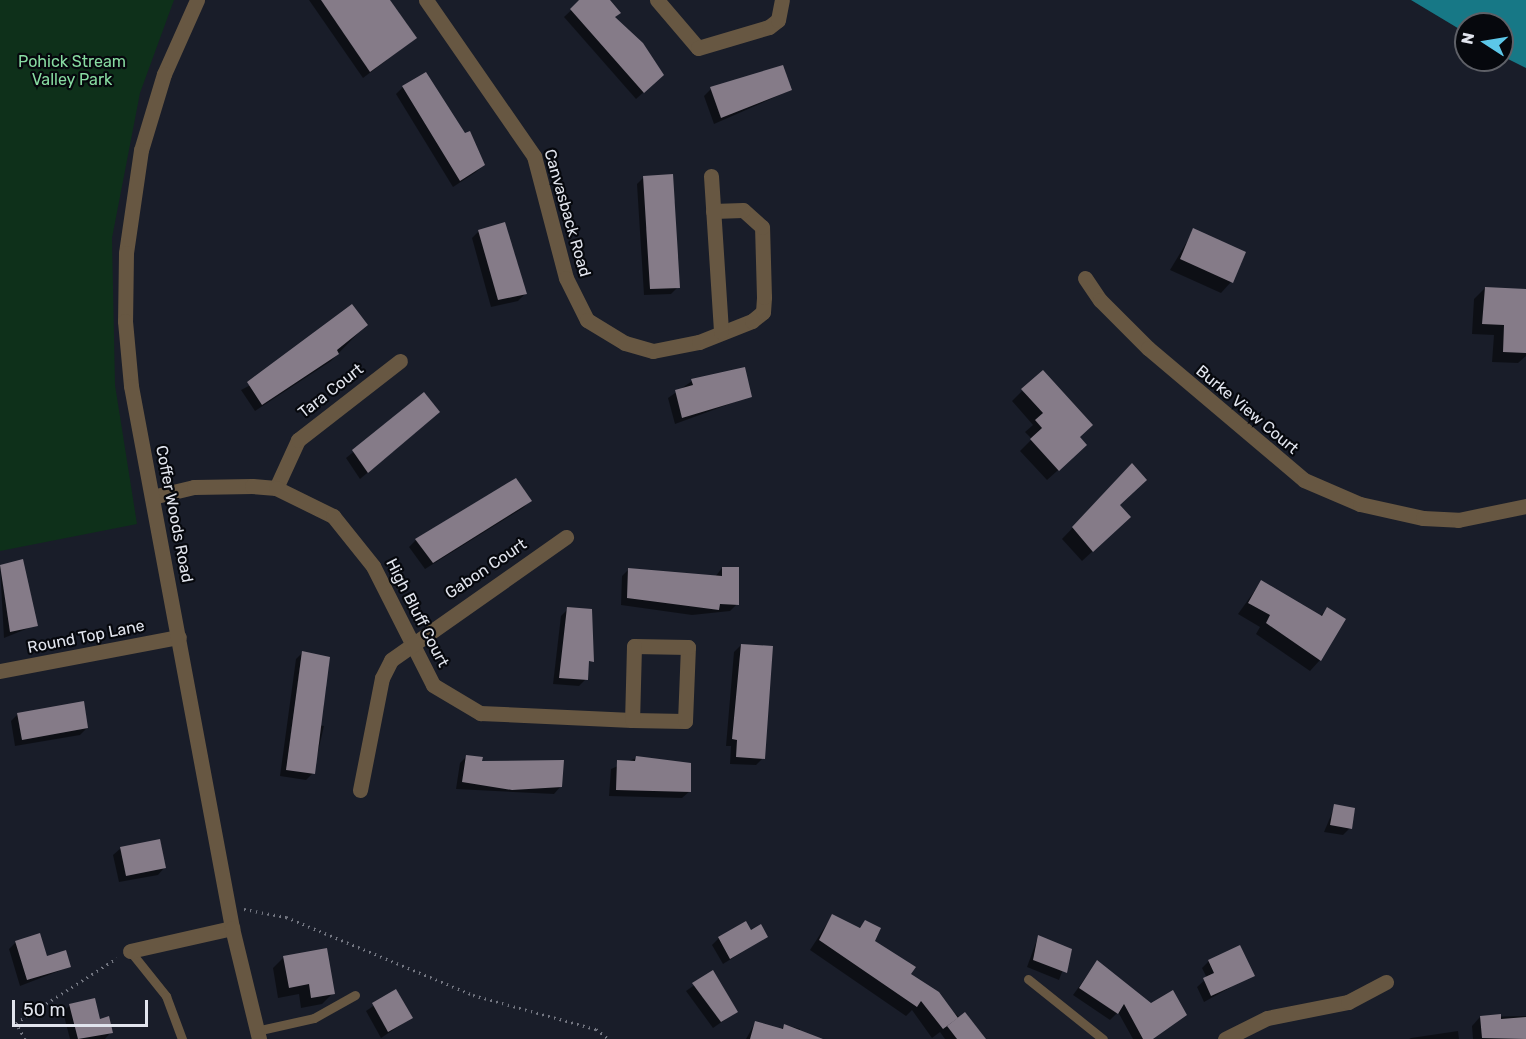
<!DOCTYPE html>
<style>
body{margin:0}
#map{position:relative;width:1526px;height:1039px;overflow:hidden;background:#191d29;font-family:Rubik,sans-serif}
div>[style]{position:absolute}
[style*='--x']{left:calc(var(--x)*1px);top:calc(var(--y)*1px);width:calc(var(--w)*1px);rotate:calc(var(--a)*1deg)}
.green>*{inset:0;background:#0e301a}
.water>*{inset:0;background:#177886}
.shadow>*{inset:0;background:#0007}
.building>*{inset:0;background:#857b88}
.path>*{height:3px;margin-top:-1.5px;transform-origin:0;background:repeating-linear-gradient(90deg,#737681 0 1.5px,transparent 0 6px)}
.service>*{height:9px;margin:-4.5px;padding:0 4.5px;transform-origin:4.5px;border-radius:4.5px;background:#675742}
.minor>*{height:15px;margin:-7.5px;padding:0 7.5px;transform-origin:7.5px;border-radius:7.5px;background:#675742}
.tertiary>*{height:15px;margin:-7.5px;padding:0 7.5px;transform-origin:7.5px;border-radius:7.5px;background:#675742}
span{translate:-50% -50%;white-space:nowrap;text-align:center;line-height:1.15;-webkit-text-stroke:4.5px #06080d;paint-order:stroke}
.park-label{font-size:16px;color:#88dca2}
.street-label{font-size:16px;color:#e1e4ed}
.north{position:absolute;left:1454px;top:12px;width:60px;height:60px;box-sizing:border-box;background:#06080d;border:2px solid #5e6067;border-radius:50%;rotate:282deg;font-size:16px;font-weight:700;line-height:24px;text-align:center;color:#e1e4ed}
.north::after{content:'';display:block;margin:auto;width:21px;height:27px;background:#5cc7e8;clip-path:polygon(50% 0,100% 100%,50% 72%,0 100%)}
.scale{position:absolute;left:12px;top:1000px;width:136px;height:27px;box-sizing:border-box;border:3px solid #e1e4ed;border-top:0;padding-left:8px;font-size:18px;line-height:21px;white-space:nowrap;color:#e1e4ed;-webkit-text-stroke:4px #06080d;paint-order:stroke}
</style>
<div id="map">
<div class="green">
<i style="clip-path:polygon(0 0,174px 0,140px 93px,112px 238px,115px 385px,137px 524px,0 551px)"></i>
</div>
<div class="water">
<i style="clip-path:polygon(1411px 0,1526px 0,1526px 68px,1502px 56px,1502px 24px,1466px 24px,1466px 33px)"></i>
</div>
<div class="shadow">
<i style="clip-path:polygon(309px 0,389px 0,416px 38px,363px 78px)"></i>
<i style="clip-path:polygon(582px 0,600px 0,655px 82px,636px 99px,564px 17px)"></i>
<i style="clip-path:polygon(403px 87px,465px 135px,483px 165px,476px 172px,453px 187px,396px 94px)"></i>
<i style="clip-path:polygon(711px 89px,791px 90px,714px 124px,704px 96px)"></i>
<i style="clip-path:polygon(644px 177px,678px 287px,671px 294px,644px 295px,637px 184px)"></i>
<i style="clip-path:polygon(1194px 230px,1231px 282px,1221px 293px,1170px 270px)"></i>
<i style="clip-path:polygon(479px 231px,525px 294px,518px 301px,491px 307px,472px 238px)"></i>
<i style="clip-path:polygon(1485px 288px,1526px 290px,1526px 356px,1518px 363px,1492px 362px,1494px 335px,1472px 334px,1474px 299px)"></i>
<i style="clip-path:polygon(366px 325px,331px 361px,255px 411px,241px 390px)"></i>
<i style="clip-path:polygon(692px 381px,751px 396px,675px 424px,668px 398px)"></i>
<i style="clip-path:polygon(1022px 391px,1079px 437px,1075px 455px,1047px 480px,1020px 451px,1032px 439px,1025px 432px,1033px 425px,1012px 401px)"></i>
<i style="clip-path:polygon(424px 394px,431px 419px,360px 479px,346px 458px)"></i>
<i style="clip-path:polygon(1122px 476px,1118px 528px,1082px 561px,1062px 539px)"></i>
<i style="clip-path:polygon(515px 480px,530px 501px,523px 508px,425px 569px,409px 547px,416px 540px)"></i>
<i style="clip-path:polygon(21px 561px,36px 625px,4px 638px,0 566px)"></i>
<i style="clip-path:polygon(722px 568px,737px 604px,730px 611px,692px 615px,621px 605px,622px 576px,629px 569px,715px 577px)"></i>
<i style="clip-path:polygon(1261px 582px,1320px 616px,1327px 609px,1320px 660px,1310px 671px,1256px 634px,1260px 627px,1238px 614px)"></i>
<i style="clip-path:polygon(568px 609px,586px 679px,579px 686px,553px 684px,561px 616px)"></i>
<i style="clip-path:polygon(741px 645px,763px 758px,756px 765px,730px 764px,731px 746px,726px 746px,734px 652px)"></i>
<i style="clip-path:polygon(303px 652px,318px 725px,324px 726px,313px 773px,306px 780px,280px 776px,296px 659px)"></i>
<i style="clip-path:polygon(18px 714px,87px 728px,80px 735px,15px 746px,11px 721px)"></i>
<i style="clip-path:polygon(467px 756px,480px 763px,561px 786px,554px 794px,456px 789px,460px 763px)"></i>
<i style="clip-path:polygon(636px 758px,690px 791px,682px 798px,609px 796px,611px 769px)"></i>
<i style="clip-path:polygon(1335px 806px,1350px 828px,1343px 835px,1324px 832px)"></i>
<i style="clip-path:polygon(121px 848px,165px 867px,158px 875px,119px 882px,113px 855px)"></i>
<i style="clip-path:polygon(832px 916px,858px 929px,865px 922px,873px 941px,984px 1039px,945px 1039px,940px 1032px,932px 1038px,912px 1010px,906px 1016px,810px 950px)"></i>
<i style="clip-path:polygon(751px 932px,766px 937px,723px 964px,712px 945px,719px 938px)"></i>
<i style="clip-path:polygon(1038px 937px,1070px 951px,1059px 980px,1027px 967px)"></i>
<i style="clip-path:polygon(16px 942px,46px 958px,69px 967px,20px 986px,9px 949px)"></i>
<i style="clip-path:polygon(284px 957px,333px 993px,322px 1004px,301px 1008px,299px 994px,278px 998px,273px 968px)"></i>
<i style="clip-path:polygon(1209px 961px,1253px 975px,1204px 1002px,1197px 987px,1207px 978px,1202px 968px)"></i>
<i style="clip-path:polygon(1097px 962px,1150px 1005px,1185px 1015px,1153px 1039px,1133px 1039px,1118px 1012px,1110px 1020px,1073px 995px)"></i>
<i style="clip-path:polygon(713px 972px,736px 1012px,713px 1028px,686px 991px)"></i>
<i style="clip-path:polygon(395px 991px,411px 1018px,381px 1038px,366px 1011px)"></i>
<i style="clip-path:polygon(70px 1005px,99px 1020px,111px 1032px,105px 1039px,70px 1039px,63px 1012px)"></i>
<i style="clip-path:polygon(1526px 1016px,1526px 1039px,1473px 1039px,1472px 1026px,1480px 1017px)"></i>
<i style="clip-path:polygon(755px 1023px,780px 1030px,785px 1025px,800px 1029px,797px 1039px,746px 1039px)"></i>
<i style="clip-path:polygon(1458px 1031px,1459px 1039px,1409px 1039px,1411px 1038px)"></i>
</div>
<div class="building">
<i style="clip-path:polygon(321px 0,390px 0,417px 38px,370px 72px)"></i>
<i style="clip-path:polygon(579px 0,610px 0,621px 13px,615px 17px,643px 43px,664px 75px,644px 93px,570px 9px)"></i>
<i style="clip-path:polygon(783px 65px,792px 90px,721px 118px,710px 87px)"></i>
<i style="clip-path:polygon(426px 72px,465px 133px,470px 131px,485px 165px,460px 181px,402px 86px)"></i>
<i style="clip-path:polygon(673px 174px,680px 288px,650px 289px,643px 176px)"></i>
<i style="clip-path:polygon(505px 222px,527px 294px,498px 300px,478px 230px)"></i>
<i style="clip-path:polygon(1193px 228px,1246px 252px,1233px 283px,1180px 259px)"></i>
<i style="clip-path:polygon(1485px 287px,1526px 289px,1526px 353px,1503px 352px,1504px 325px,1482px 324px)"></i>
<i style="clip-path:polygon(352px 304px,368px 325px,337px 350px,339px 354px,262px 405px,247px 382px)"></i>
<i style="clip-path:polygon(745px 367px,752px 397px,682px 418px,675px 390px,693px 385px,691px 379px)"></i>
<i style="clip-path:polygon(1043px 370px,1093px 425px,1080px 437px,1087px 445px,1059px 471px,1030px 439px,1042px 428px,1035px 420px,1043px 413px,1021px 389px)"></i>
<i style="clip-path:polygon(424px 392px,440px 412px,368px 473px,352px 450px)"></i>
<i style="clip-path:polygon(1132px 463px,1147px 480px,1120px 505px,1131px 517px,1093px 552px,1072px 527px)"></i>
<i style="clip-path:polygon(516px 478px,532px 501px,433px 563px,415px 539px)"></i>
<i style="clip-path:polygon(23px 559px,38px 626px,10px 632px,0 565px)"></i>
<i style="clip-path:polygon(722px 567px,739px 567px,739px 605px,720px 604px,719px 610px,627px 598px,628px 568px,722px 576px)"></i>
<i style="clip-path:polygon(1261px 580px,1322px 616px,1327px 607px,1346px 619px,1321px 661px,1266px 623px,1270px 615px,1248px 603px)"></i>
<i style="clip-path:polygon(567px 607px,592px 609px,594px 662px,589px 661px,588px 680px,559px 678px)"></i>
<i style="clip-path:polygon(741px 644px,773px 646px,765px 759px,736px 757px,737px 740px,732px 739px)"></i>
<i style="clip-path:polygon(302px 651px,330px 657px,315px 774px,286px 770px)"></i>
<i style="clip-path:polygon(84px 701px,88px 728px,22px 740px,17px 713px)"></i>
<i style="clip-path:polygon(466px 755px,483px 757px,482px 761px,564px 760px,562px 787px,512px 790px,462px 782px)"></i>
<i style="clip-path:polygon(636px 756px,691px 763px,691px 792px,616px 790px,617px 760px,635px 761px)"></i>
<i style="clip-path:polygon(1334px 804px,1355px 808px,1352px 829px,1330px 825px)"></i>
<i style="clip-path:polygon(160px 839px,166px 868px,126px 876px,120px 847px)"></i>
<i style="clip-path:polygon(832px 914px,860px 928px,865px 920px,881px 928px,875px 941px,916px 967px,911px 974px,939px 992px,958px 1018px,943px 1029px,921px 1001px,917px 1007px,819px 940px)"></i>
<i style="clip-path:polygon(746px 921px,751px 930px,761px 924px,768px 937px,730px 959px,718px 937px)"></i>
<i style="clip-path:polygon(40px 933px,47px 956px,66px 950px,71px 967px,27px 980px,15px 941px)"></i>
<i style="clip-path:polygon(1038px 935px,1072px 949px,1067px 973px,1033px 960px)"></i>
<i style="clip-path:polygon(1240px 945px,1255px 976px,1211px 996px,1203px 978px,1214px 973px,1208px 960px)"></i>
<i style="clip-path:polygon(327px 948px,335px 994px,311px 998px,309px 984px,289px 988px,283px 956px)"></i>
<i style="clip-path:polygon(1097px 960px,1151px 1003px,1173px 990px,1187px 1015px,1153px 1039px,1143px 1039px,1124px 1004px,1118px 1014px,1079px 988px)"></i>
<i style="clip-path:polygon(713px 970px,738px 1012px,721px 1022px,692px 983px)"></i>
<i style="clip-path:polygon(396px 989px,413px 1018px,388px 1032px,372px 1003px)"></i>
<i style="clip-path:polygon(95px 998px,100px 1019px,109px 1016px,113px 1033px,78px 1039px,69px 1004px)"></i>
<i style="clip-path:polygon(965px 1012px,986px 1039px,957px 1039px,947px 1026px)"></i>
<i style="clip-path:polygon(1501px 1014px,1501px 1019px,1526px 1017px,1526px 1039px,1482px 1038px,1480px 1016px)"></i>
<i style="clip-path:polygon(755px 1021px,783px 1029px,784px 1024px,823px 1039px,750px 1039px)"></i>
</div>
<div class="path">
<i style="--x:244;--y:909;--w:43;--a:10.8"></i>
<i style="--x:286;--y:917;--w:203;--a:22.6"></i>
<i style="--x:473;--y:995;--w:128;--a:15.5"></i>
<i style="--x:596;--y:1029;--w:16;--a:38"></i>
<i style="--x:25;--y:1039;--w:18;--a:-119"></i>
<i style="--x:16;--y:1023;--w:120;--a:-32.8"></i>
</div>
<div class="service">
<i style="--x:130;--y:951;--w:58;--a:51.3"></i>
<i style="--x:166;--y:996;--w:46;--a:69.6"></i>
<i style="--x:1028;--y:979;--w:96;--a:38.7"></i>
<i style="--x:256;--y:1031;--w:59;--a:-12.6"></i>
<i style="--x:314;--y:1018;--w:47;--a:-29.3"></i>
</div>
<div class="minor">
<i style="--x:426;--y:0;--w:190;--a:55.3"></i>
<i style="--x:534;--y:156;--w:126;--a:75.3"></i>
<i style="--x:566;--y:278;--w:47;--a:63.4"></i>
<i style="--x:587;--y:320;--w:44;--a:31.2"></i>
<i style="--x:625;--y:343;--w:29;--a:16"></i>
<i style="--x:653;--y:351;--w:47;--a:-11.1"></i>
<i style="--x:699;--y:342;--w:57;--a:-21.6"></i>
<i style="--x:752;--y:321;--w:14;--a:-39"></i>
<i style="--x:763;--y:312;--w:15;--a:-86"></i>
<i style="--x:764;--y:297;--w:70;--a:-91.6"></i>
<i style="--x:762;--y:227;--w:25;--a:-138"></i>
<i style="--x:743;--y:210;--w:30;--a:178"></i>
<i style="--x:657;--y:0;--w:63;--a:49.5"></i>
<i style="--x:698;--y:48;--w:74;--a:-16.5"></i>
<i style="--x:769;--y:27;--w:11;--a:-38"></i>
<i style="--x:778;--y:20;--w:20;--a:-79"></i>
<i style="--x:711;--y:176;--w:156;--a:86.3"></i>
<i style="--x:1085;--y:278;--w:27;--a:56"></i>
<i style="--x:1100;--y:300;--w:68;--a:45"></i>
<i style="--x:1148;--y:348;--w:204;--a:40.2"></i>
<i style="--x:1304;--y:480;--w:61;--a:23.2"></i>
<i style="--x:1360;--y:504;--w:65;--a:12.5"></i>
<i style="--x:1423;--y:518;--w:35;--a:3"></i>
<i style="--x:1458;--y:520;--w:69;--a:-11.6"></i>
<i style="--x:276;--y:488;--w:53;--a:-65.4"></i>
<i style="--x:298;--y:440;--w:129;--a:-37.8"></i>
<i style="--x:152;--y:497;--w:43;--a:-13.4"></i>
<i style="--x:194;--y:487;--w:58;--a:-1"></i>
<i style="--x:252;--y:486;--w:24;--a:5"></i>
<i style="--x:276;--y:488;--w:64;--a:26.2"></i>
<i style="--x:333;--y:516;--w:64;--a:51.3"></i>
<i style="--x:373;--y:566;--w:133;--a:63.2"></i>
<i style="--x:433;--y:685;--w:55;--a:30.8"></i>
<i style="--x:480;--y:713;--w:152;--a:2.6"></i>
<i style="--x:632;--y:720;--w:53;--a:1.1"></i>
<i style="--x:685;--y:721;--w:74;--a:-87.7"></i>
<i style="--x:688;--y:647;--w:54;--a:-178.9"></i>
<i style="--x:634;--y:646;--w:74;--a:91.5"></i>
<i style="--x:0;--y:671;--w:182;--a:-10.8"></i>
<i style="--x:360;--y:790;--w:114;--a:-78.9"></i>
<i style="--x:382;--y:678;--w:20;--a:-63"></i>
<i style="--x:391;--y:660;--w:214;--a:-35.1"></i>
<i style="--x:130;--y:951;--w:105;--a:-12.7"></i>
<i style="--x:1225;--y:1039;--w:47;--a:-26.6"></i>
<i style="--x:1267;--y:1018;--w:83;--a:-11.2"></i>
<i style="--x:1348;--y:1002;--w:43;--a:-27.8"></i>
</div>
<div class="tertiary">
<i style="--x:197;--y:0;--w:81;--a:114"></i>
<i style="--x:164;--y:74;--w:79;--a:106.8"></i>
<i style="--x:141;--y:150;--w:104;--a:98.3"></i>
<i style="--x:126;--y:253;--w:68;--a:90.8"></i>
<i style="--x:125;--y:321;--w:65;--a:84.7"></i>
<i style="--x:131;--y:386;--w:551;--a:79.44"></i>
<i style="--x:232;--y:928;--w:114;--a:76.3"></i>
</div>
<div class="park-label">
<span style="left:72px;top:71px">Pohick Stream<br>Valley Park</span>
</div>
<div class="street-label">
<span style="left:567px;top:213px;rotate:74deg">Canvasback Road</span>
<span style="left:331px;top:391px;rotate:-38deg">Tara Court</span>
<span style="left:1247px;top:410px;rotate:40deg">Burke View Court</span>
<span style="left:174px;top:514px;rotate:79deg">Coffer Woods Road</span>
<span style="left:486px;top:569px;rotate:-34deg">Gabon Court</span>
<span style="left:417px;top:613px;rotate:63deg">High Bluff Court</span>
<span style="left:86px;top:637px;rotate:-11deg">Round Top Lane</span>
</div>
<div class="north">N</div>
<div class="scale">50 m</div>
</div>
